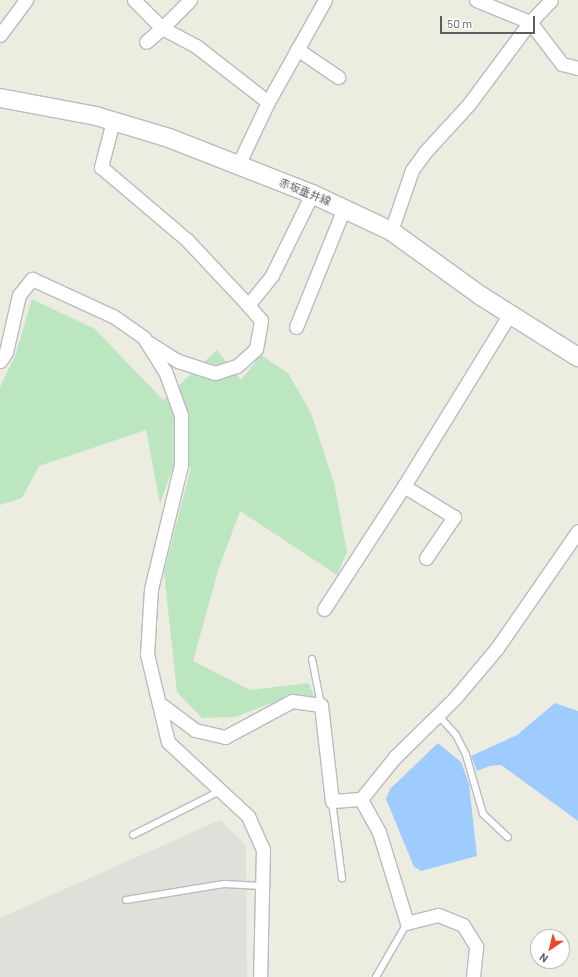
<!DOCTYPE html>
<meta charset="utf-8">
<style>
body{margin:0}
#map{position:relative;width:578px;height:977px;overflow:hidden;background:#edece1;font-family:Barlow,"Noto Sans JP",sans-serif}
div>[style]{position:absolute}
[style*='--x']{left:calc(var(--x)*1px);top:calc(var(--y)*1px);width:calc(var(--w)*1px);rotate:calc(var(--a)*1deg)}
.industrial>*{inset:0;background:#e0dfd9}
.green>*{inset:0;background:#bce6c0}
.water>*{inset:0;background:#9fccff}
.roads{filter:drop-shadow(1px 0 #b9bbc0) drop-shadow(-1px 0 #b9bbc0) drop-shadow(0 1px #b9bbc0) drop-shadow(0 -1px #b9bbc0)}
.service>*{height:6px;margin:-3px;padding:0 3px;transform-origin:3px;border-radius:3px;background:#fff}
.minor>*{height:13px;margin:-6.5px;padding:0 6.5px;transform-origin:6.5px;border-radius:6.5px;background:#fff}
.secondary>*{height:18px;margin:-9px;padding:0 9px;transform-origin:9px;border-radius:9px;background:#fff}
span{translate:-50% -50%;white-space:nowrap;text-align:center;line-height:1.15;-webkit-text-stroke:3px #fff;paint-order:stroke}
.street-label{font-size:11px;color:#5a5d62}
.north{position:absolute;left:530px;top:929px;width:40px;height:40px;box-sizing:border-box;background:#fff;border:1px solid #bdbec0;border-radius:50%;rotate:215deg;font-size:11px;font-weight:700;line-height:16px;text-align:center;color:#5a5d62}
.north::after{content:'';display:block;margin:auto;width:14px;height:18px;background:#ee4926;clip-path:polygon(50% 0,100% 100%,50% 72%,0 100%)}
.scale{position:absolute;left:440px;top:16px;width:95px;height:18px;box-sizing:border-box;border:2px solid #5a5d62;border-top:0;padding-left:5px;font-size:12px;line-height:14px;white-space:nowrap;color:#5a5d62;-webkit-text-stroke:3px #fff;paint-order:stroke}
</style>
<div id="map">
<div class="industrial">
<i style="clip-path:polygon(220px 820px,246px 845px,247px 977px,0 977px,0 918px)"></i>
</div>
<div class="green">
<i style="clip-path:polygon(32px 299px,95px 329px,163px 400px,217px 350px,241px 380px,261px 355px,288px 373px,311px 413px,334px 483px,347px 552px,337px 575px,240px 511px,218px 571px,193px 661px,250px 690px,309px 683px,314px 697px,293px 695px,235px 717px,202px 718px,177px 692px,164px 572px,191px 467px,173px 467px,160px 504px,146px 430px,39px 466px,22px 498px,0 505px,0 387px,15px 356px)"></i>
</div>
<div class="water">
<i style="clip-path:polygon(555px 703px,578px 711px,578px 821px,501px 765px,490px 766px,477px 771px,471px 756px,517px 735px)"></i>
<i style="clip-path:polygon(438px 743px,461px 762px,469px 784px,477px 856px,421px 871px,414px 867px,386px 799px,390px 789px)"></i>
</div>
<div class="roads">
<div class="service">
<i style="--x:312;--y:659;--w:47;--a:78.9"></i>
<i style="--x:438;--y:715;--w:27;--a:48"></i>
<i style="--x:456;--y:735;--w:22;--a:63"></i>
<i style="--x:466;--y:755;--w:61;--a:73.9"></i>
<i style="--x:483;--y:814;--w:34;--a:43"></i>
<i style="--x:332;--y:801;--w:78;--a:82.6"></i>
<i style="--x:133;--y:835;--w:97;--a:-26.8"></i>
<i style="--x:126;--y:900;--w:99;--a:-9.3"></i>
<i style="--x:224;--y:884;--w:38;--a:3"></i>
<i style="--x:376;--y:977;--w:62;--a:-60.1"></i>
</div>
<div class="minor">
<i style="--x:134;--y:0;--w:40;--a:45"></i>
<i style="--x:162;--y:28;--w:21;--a:139"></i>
<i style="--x:190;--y:0;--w:40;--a:135"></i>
<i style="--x:162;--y:28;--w:38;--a:28"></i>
<i style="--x:196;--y:46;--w:91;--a:37.9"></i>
<i style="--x:476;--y:0;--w:58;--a:22.2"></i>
<i style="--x:530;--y:22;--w:53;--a:52.7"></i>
<i style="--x:562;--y:64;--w:16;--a:14"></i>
<i style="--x:0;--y:35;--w:44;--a:-53.4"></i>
<i style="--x:297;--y:49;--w:50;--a:34.3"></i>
<i style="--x:113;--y:121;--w:48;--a:104.6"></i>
<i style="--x:101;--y:167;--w:113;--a:40.3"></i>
<i style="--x:187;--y:240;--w:89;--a:46.8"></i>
<i style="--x:238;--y:165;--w:70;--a:-64.5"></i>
<i style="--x:268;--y:102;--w:117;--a:-60.8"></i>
<i style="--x:391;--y:231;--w:65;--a:-71"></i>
<i style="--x:412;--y:170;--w:22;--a:-54"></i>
<i style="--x:425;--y:152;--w:65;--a:-47.5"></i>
<i style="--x:469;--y:104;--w:102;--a:-53.4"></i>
<i style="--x:530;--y:22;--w:30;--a:-46"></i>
<i style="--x:296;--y:327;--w:128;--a:-68"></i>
<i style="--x:149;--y:343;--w:34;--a:32"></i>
<i style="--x:178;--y:361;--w:39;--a:18"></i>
<i style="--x:215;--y:373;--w:23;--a:-18"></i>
<i style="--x:237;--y:366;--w:25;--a:-42"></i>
<i style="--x:256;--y:349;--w:29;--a:-80"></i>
<i style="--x:261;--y:320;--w:20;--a:-131"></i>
<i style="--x:248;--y:305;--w:38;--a:-51"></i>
<i style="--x:272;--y:275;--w:90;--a:-63.7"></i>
<i style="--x:0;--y:361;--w:11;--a:-56"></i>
<i style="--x:6;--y:352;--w:58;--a:-77.2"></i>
<i style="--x:19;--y:295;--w:21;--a:-51"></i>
<i style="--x:32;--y:279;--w:89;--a:24.6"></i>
<i style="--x:113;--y:316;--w:38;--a:35"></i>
<i style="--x:144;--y:338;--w:39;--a:58"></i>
<i style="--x:165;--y:371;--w:47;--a:70"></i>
<i style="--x:181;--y:415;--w:50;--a:90"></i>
<i style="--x:181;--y:465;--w:128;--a:103.6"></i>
<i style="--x:151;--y:589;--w:65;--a:93.5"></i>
<i style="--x:147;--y:654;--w:90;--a:76.6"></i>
<i style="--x:168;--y:742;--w:109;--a:42.8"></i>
<i style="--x:248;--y:816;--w:36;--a:66"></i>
<i style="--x:263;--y:849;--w:128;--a:91.3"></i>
<i style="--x:426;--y:558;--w:50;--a:-55.7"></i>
<i style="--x:454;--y:517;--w:59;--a:-148.2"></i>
<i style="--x:404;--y:486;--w:202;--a:-58.4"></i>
<i style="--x:324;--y:609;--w:147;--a:-57"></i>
<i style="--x:159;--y:703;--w:45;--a:36.9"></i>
<i style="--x:195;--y:730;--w:31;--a:13"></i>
<i style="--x:225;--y:737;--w:76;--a:-28.2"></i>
<i style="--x:292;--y:701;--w:29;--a:8"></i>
<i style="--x:321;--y:705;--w:97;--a:83.5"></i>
<i style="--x:332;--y:801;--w:29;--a:-4"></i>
<i style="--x:473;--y:977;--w:31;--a:-84"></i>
<i style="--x:476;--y:946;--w:25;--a:-122"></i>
<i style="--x:463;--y:925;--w:27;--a:-158"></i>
<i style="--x:438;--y:915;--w:32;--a:166"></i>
<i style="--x:407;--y:923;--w:95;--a:-107.1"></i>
<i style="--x:379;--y:832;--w:38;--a:-119"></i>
<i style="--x:361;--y:799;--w:54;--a:-51"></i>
<i style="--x:395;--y:757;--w:84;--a:-44.5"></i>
<i style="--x:455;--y:698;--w:65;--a:-50"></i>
<i style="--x:497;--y:648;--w:142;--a:-55.3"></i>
</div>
<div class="secondary">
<i style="--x:0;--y:98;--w:98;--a:10.6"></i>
<i style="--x:96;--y:116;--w:76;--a:16.8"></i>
<i style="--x:169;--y:138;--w:154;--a:21.4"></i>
<i style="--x:312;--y:194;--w:87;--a:25.1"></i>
<i style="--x:391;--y:231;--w:111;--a:35.8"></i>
<i style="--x:481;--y:296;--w:115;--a:32.2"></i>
</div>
</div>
<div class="street-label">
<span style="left:305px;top:192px;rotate:22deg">赤坂垂井線</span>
</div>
<div class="north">N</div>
<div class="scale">50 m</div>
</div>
